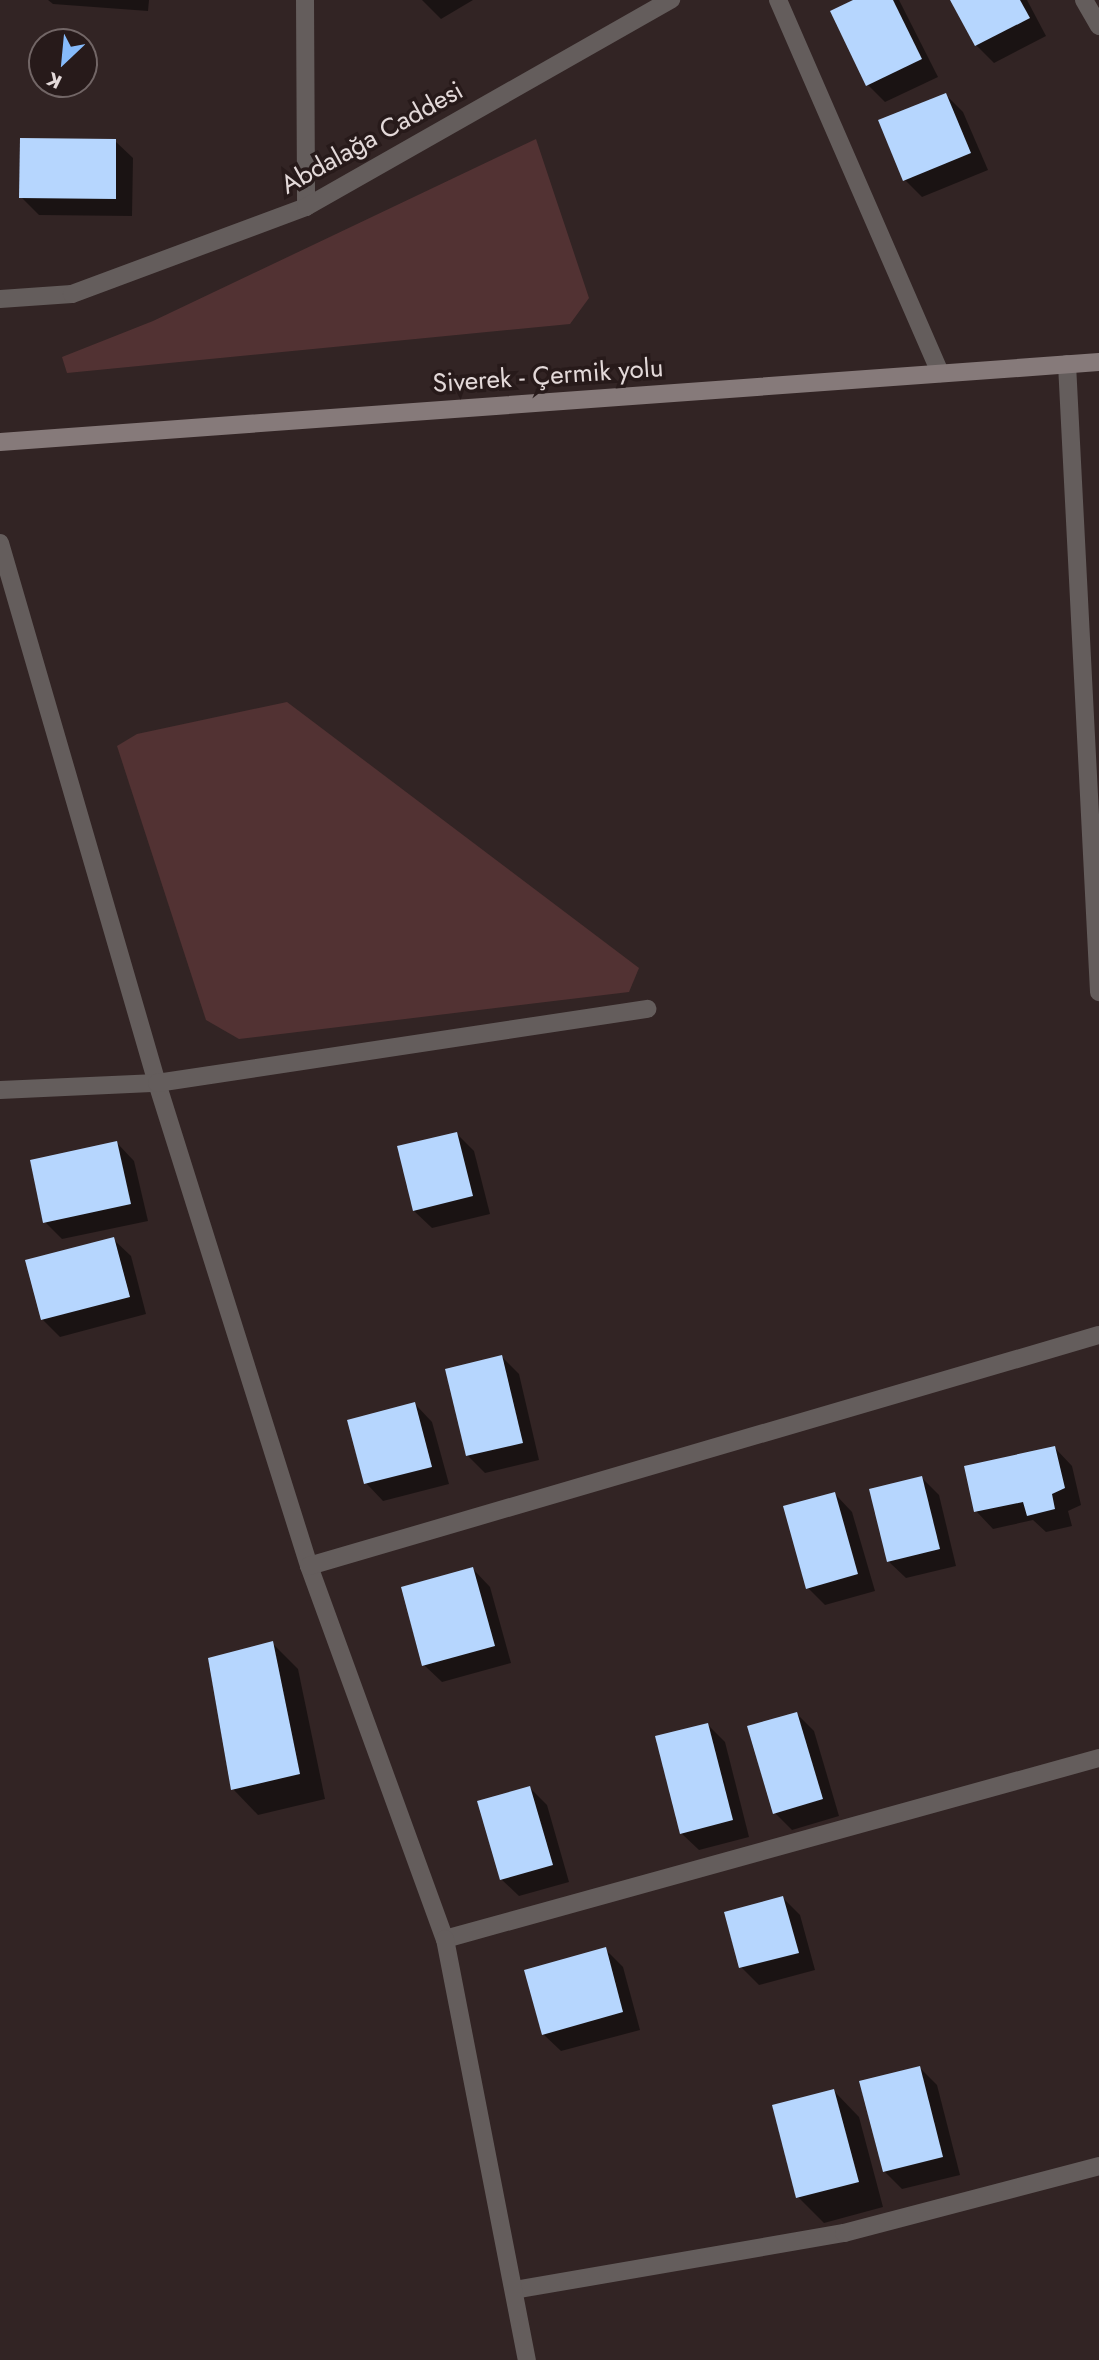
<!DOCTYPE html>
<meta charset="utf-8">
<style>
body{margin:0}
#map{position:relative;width:1099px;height:2360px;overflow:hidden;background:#322424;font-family:Jost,sans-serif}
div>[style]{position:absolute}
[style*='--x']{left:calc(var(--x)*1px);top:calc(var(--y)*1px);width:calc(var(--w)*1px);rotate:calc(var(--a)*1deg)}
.green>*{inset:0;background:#523233}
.shadow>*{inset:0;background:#0007}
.building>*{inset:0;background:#b6d6fe}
.minor>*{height:18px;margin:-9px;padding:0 9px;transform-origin:9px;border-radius:9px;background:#645d5c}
.tertiary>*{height:18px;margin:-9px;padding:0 9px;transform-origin:9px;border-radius:9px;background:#645d5c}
.secondary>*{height:18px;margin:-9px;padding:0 9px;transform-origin:9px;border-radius:9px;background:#867a7a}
span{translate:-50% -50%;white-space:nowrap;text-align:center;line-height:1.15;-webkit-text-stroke:7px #271a1a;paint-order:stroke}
.street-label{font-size:26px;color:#e3d9d9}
.north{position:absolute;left:28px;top:28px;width:70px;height:70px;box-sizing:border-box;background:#271a1a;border:2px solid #726666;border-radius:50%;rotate:206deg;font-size:19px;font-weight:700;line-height:28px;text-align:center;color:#e3d9d9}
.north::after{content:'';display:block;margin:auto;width:24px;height:32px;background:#86bbfb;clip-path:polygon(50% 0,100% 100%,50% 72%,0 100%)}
</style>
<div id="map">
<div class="green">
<i style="clip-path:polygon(536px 139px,589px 298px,570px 324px,67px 373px,62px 357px,153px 321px)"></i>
<i style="clip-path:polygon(287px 702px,639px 968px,629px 992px,239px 1039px,206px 1020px,117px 746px,137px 734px)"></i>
</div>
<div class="shadow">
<i style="clip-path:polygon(48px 0,149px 0,148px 11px,53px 4px)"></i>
<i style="clip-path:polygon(422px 0,473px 0,441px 19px)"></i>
<i style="clip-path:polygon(857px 0,899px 0,938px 77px,885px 102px,868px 85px)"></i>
<i style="clip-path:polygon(952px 0,1027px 0,1046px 36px,994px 63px,976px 45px)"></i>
<i style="clip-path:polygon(946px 95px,963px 112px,988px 170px,922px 197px,905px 180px)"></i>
<i style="clip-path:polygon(115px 141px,133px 158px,132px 216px,39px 215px,21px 197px)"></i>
<i style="clip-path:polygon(457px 1134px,474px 1151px,490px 1214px,432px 1228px,414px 1211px)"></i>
<i style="clip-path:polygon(117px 1143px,134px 1161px,148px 1221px,62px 1239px,45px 1222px)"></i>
<i style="clip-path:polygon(113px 1239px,131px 1256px,146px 1314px,60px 1337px,42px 1319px)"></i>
<i style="clip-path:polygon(502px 1357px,519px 1374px,539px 1460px,485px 1473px,467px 1455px)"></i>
<i style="clip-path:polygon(415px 1404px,432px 1422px,449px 1484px,383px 1501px,366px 1483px)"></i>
<i style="clip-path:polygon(1055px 1448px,1072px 1466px,1081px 1505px,1068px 1511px,1072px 1526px,1046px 1532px,1033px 1520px,993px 1529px,976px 1511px)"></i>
<i style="clip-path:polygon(922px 1478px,939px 1495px,956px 1566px,906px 1578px,888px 1561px)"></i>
<i style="clip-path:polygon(835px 1494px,852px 1512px,875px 1591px,825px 1605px,808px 1588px)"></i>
<i style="clip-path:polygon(473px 1569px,490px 1587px,511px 1663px,442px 1682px,424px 1665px)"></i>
<i style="clip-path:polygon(272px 1643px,298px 1669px,325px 1799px,258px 1815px,233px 1789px)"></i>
<i style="clip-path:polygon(797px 1714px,814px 1731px,839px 1816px,792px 1830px,775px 1813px)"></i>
<i style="clip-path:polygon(708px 1725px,725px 1742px,749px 1837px,699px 1850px,681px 1833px)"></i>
<i style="clip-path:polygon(530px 1788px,547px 1805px,569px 1882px,519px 1896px,501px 1879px)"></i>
<i style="clip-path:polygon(783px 1898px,800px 1915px,815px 1970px,759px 1985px,741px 1967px)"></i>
<i style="clip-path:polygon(605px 1949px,623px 1967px,640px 2030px,561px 2051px,543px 2034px)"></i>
<i style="clip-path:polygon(920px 2068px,937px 2085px,960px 2175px,902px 2189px,884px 2171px)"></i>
<i style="clip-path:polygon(834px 2091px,859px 2117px,883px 2207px,824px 2223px,798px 2197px)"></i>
</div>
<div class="building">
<i style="clip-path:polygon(853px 0,893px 0,922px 59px,866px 86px,830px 11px)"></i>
<i style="clip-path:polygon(950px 0,1020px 0,1030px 18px,975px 46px)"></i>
<i style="clip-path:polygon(946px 93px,971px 153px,903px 181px,878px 120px)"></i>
<i style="clip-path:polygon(20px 138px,116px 139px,116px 199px,19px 198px)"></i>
<i style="clip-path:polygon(457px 1132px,473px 1196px,413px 1211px,397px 1146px)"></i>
<i style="clip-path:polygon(117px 1141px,131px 1204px,43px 1223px,30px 1160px)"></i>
<i style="clip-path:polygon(114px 1237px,130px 1297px,41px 1320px,25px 1260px)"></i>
<i style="clip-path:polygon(502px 1355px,523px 1443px,466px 1456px,445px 1369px)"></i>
<i style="clip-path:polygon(415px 1402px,432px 1467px,364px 1484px,347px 1420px)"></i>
<i style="clip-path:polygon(1055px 1446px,1065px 1488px,1052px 1494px,1055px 1509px,1027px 1516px,1023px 1502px,974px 1512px,964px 1466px)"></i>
<i style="clip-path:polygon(922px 1476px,940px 1549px,887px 1562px,869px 1489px)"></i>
<i style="clip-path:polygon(835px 1492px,858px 1574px,806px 1589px,783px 1506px)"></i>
<i style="clip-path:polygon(473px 1567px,495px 1646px,422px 1666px,401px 1587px)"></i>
<i style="clip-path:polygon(273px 1641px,300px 1774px,231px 1790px,208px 1658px)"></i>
<i style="clip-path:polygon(797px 1712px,823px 1799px,773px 1814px,747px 1726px)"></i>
<i style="clip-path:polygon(708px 1723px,733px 1820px,680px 1834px,655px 1736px)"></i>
<i style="clip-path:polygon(530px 1786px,553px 1865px,500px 1880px,477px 1801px)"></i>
<i style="clip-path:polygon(783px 1896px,799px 1953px,739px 1968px,724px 1912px)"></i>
<i style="clip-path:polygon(606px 1947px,623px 2012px,542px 2035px,524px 1970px)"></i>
<i style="clip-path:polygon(920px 2066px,943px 2157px,883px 2172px,859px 2081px)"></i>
<i style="clip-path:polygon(834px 2089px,859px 2182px,796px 2198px,772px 2105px)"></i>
</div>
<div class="minor">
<i style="--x:305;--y:0;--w:207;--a:89.7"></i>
<i style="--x:778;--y:0;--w:407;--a:66.5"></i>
<i style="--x:1084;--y:0;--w:30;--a:60"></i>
<i style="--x:1067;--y:364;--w:629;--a:87.08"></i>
<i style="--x:0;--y:543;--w:562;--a:73.79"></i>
<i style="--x:157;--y:1083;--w:506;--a:72.53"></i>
<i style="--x:309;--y:1566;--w:397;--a:70"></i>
<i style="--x:445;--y:1939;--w:679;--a:-15.47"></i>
<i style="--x:0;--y:1090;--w:157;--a:-2.6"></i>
<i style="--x:157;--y:1083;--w:496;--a:-8.6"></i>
<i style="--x:309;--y:1566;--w:823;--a:-16.3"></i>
<i style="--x:514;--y:2290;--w:335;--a:-9.8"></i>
<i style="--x:844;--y:2233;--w:264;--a:-14.7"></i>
</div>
<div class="tertiary">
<i style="--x:0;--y:299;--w:72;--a:-4"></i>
<i style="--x:72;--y:294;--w:250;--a:-20.4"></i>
<i style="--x:306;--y:207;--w:420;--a:-29.6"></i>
<i style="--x:445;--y:1939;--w:429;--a:79"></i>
</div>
<div class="secondary">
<i style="--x:0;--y:442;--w:1102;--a:-4.16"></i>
</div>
<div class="street-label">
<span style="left:372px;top:138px;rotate:-29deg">Abdalağa Caddesi</span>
<span style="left:548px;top:376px;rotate:-4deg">Siverek - Çermik yolu</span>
</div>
<div class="north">K</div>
</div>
